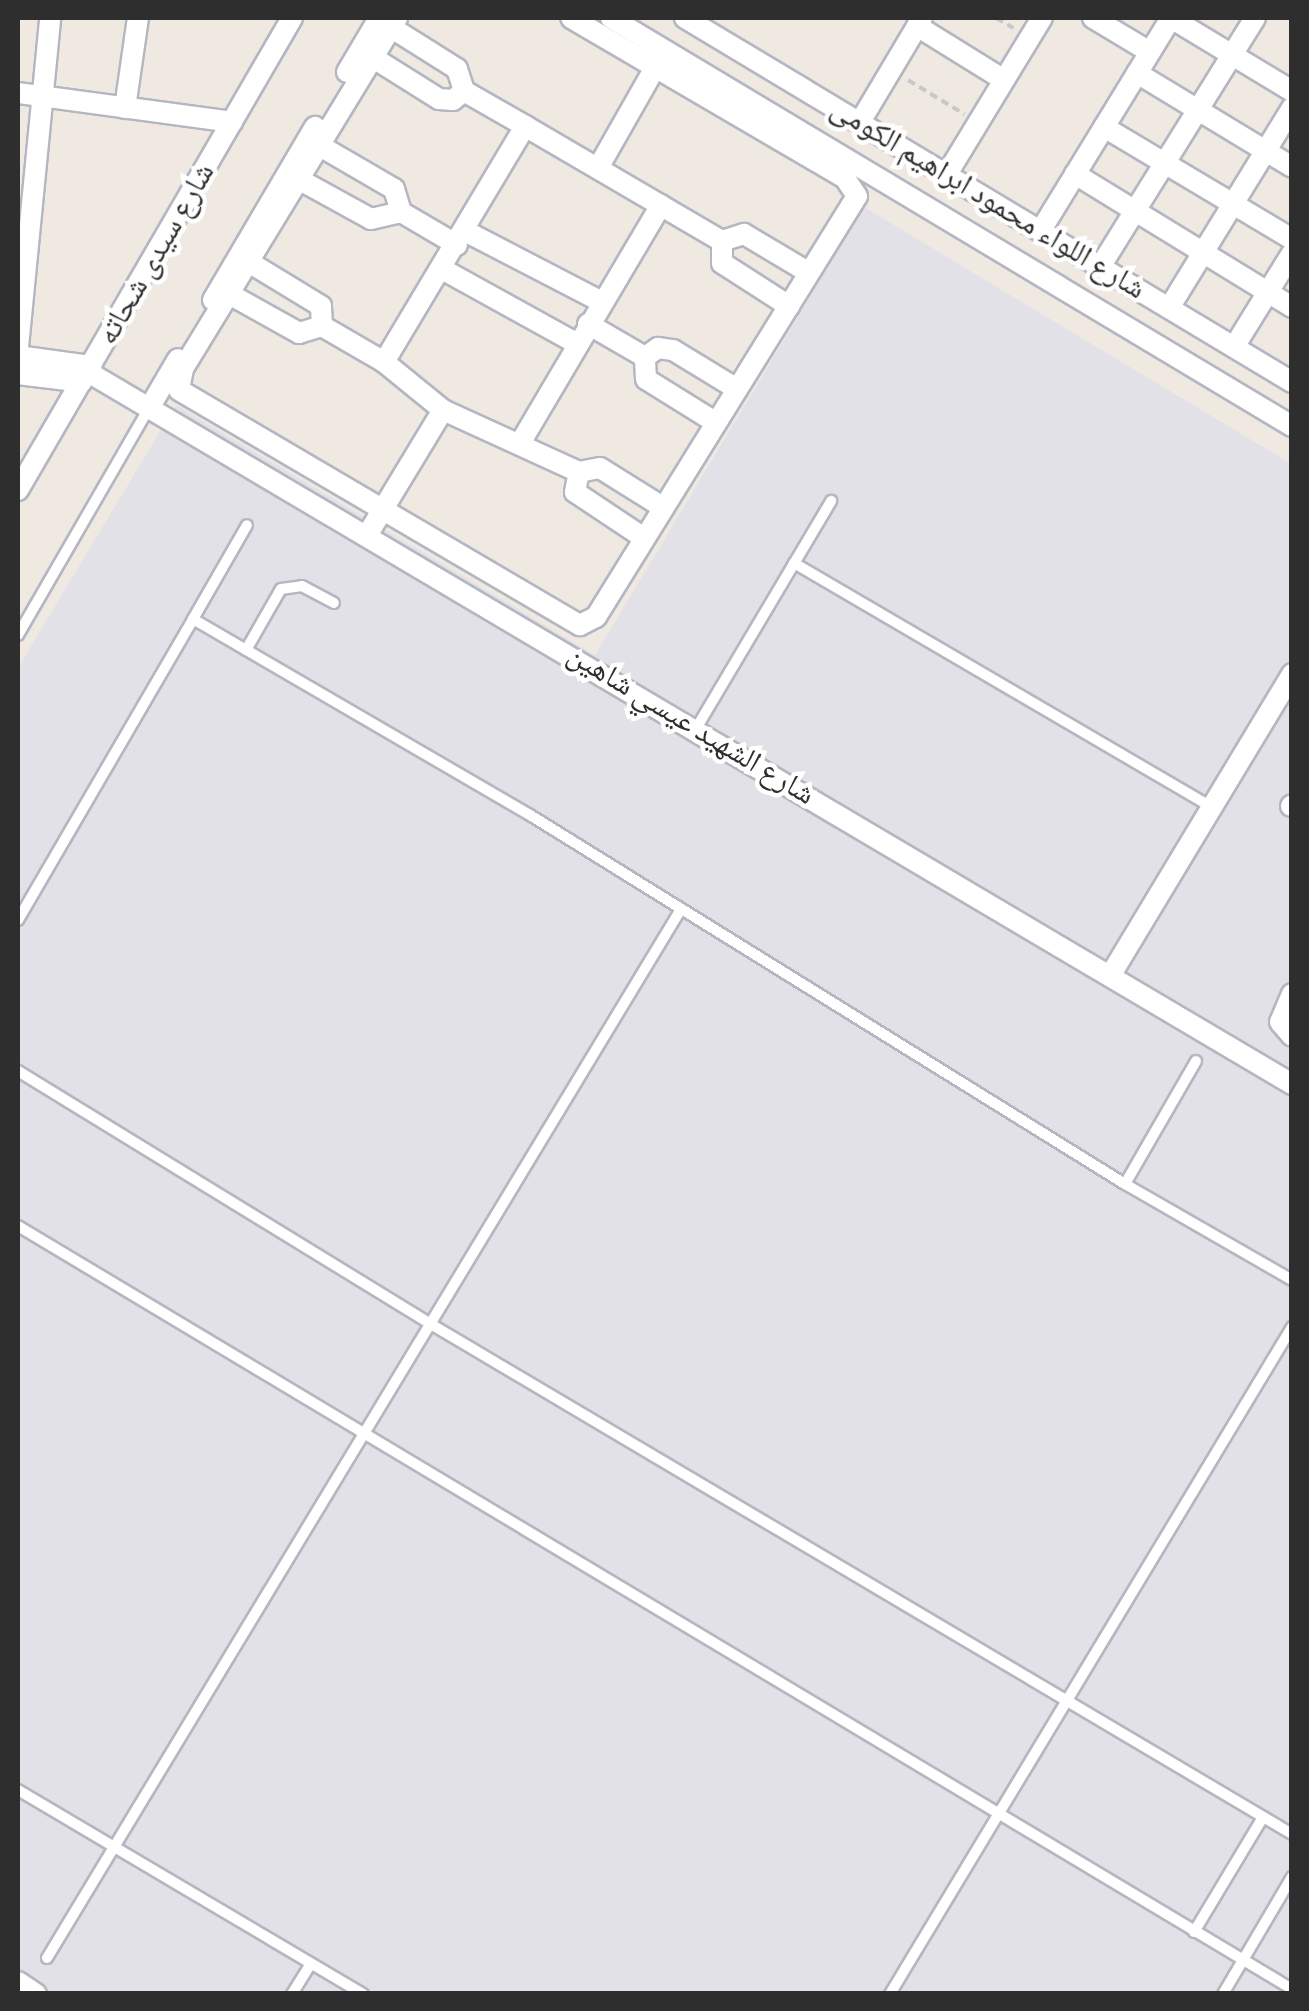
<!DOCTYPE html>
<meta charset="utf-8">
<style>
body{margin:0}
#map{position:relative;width:1309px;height:2011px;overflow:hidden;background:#efe9e1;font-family:"Source Sans 3","Noto Naskh Arabic",sans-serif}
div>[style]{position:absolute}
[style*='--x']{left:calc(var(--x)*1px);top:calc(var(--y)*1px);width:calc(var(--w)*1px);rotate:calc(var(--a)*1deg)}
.industrial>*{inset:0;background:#e3e1e8}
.path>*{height:4px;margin-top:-2px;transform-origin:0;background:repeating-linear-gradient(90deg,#c9c9c9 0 8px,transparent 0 13px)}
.roads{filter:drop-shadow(2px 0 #b4b7c1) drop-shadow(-2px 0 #b4b7c1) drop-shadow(0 2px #b4b7c1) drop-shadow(0 -2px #b4b7c1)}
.service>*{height:10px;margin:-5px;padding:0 5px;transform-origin:5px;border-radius:5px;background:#fff}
.minor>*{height:20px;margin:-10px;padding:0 10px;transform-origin:10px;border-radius:10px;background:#fff}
span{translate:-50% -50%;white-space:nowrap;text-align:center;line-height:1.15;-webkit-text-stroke:9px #fff;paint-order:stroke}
.street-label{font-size:30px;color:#2e2e2e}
.frame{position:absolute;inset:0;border:20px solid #2e2e2e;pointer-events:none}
</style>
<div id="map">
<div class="industrial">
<i style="clip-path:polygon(864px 207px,1291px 464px,1291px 1993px,49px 1994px,18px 1975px,18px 668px,176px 405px,595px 655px)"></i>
</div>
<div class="path">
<i style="--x:996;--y:18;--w:20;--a:30"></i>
<i style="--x:908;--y:80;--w:66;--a:31.3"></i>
</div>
<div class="roads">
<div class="service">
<i style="--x:794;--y:563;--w:484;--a:30.3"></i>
<i style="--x:193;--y:619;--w:108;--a:-60.1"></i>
<i style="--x:18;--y:635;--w:264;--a:-60"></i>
<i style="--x:246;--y:650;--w:70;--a:-60.2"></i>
<i style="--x:281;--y:589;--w:21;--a:-8"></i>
<i style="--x:302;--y:586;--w:36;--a:28"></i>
<i style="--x:697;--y:727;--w:263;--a:-59.3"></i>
<i style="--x:18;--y:920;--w:348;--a:-59.8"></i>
<i style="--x:193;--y:619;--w:390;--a:30.2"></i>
<i style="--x:530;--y:815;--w:700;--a:31.81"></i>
<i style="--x:1125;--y:1184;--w:193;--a:29.9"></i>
<i style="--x:18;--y:1071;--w:482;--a:31.5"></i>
<i style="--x:429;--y:1323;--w:1003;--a:30.63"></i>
<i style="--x:1125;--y:1184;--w:142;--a:-60"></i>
<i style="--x:18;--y:1226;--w:1485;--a:30.92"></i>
<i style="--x:18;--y:1790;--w:401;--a:30.6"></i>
<i style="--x:1194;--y:1932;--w:134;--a:-59"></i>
<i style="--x:47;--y:1958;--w:1226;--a:-58.85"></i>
<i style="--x:292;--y:1994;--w:36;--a:-58"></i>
<i style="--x:890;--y:1994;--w:779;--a:-58.92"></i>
<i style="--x:1223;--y:1994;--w:136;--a:-59.5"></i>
</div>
<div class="minor">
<i style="--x:397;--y:18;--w:411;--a:121.4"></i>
<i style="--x:183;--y:369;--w:21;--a:101"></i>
<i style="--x:179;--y:390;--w:465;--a:30.4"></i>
<i style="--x:580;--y:625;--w:18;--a:-27"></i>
<i style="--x:596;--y:617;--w:495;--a:-58.2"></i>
<i style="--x:857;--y:196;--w:22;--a:-124"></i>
<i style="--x:845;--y:178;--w:317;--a:-149.7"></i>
<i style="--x:611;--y:18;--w:794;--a:30.93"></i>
<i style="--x:685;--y:18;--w:708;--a:30.95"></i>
<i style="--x:1093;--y:18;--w:66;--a:30.8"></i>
<i style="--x:1171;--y:18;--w:141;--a:31.1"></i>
<i style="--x:917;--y:26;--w:102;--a:31.8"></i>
<i style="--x:392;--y:28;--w:77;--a:32.2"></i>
<i style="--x:457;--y:69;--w:23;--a:72"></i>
<i style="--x:464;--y:91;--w:70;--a:29.8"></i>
<i style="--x:525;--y:126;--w:228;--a:30.3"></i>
<i style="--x:722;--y:241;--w:23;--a:-18"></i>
<i style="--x:744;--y:234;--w:74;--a:30.7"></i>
<i style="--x:372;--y:57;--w:79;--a:32.1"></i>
<i style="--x:439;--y:99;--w:14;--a:4"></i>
<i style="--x:453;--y:100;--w:14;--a:-39"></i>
<i style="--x:347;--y:72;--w:63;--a:-59.3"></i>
<i style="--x:1137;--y:73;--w:181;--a:31.2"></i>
<i style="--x:18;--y:93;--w:216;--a:7.7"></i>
<i style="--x:125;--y:108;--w:91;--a:-81.8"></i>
<i style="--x:860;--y:122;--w:121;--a:-59.2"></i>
<i style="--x:1104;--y:127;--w:219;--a:30.8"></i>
<i style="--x:598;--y:168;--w:128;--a:-60.4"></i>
<i style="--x:947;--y:174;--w:183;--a:-58.7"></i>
<i style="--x:1075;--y:174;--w:255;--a:31.5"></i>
<i style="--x:300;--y:180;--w:81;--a:28.8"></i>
<i style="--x:371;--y:219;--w:31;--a:-13"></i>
<i style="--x:401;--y:212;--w:24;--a:-107"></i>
<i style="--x:394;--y:189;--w:86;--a:-149.8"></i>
<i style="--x:401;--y:212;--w:65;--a:30.5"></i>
<i style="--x:1041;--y:230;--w:249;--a:-58.5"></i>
<i style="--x:465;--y:231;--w:154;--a:27.4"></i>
<i style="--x:722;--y:241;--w:22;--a:90"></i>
<i style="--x:722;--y:263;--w:80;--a:32.7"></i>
<i style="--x:1100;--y:267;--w:293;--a:-58.1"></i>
<i style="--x:442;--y:269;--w:155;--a:28.9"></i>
<i style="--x:231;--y:295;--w:78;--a:29.2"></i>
<i style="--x:299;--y:333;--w:24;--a:-17"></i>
<i style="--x:322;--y:326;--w:20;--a:-93"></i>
<i style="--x:321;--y:306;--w:81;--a:-148.7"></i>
<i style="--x:213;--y:300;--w:201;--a:-59.5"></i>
<i style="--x:1169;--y:308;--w:235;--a:-58.4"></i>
<i style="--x:588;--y:324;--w:66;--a:30.1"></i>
<i style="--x:322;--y:326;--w:72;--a:30.1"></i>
<i style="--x:384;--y:362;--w:76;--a:39.1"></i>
<i style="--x:443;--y:410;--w:145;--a:121.2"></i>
<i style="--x:18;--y:347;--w:331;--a:-84.4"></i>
<i style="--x:1234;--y:347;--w:110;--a:-58.3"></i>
<i style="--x:18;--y:356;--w:74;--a:7.8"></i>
<i style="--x:384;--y:362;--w:275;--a:-59.1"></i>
<i style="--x:88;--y:372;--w:1399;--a:30.6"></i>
<i style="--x:18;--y:374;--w:64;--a:7.1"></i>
<i style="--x:151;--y:405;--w:53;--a:-59.6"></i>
<i style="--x:443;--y:410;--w:149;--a:24.5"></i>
<i style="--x:715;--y:422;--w:81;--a:-148.1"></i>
<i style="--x:646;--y:379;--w:22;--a:-93"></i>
<i style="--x:645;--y:357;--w:16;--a:-35"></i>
<i style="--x:658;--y:348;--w:15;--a:8"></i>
<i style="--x:673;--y:350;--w:75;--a:31.4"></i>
<i style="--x:522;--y:440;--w:273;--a:-59.4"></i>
<i style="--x:18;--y:490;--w:546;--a:-59.86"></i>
<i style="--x:644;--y:538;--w:83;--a:-146.3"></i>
<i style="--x:575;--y:492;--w:20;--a:-79"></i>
<i style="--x:579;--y:472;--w:21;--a:-11"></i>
<i style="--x:600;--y:468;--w:75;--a:32"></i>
<i style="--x:1291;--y:806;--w:1;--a:-45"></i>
<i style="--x:1110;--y:976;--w:353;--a:-58.9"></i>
<i style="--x:1292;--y:994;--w:30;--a:113"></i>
<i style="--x:1280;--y:1022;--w:18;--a:49"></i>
<i style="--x:18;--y:1982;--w:22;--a:34"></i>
</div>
</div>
<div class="street-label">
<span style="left:988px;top:199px;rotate:31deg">شارع اللواء محمود ابراهيم الكومى</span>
<span style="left:156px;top:254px;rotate:-60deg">شارع سيدى شحاته</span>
<span style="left:691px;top:725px;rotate:31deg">شارع الشهيد عيسي شاهين</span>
</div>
<div class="frame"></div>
</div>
